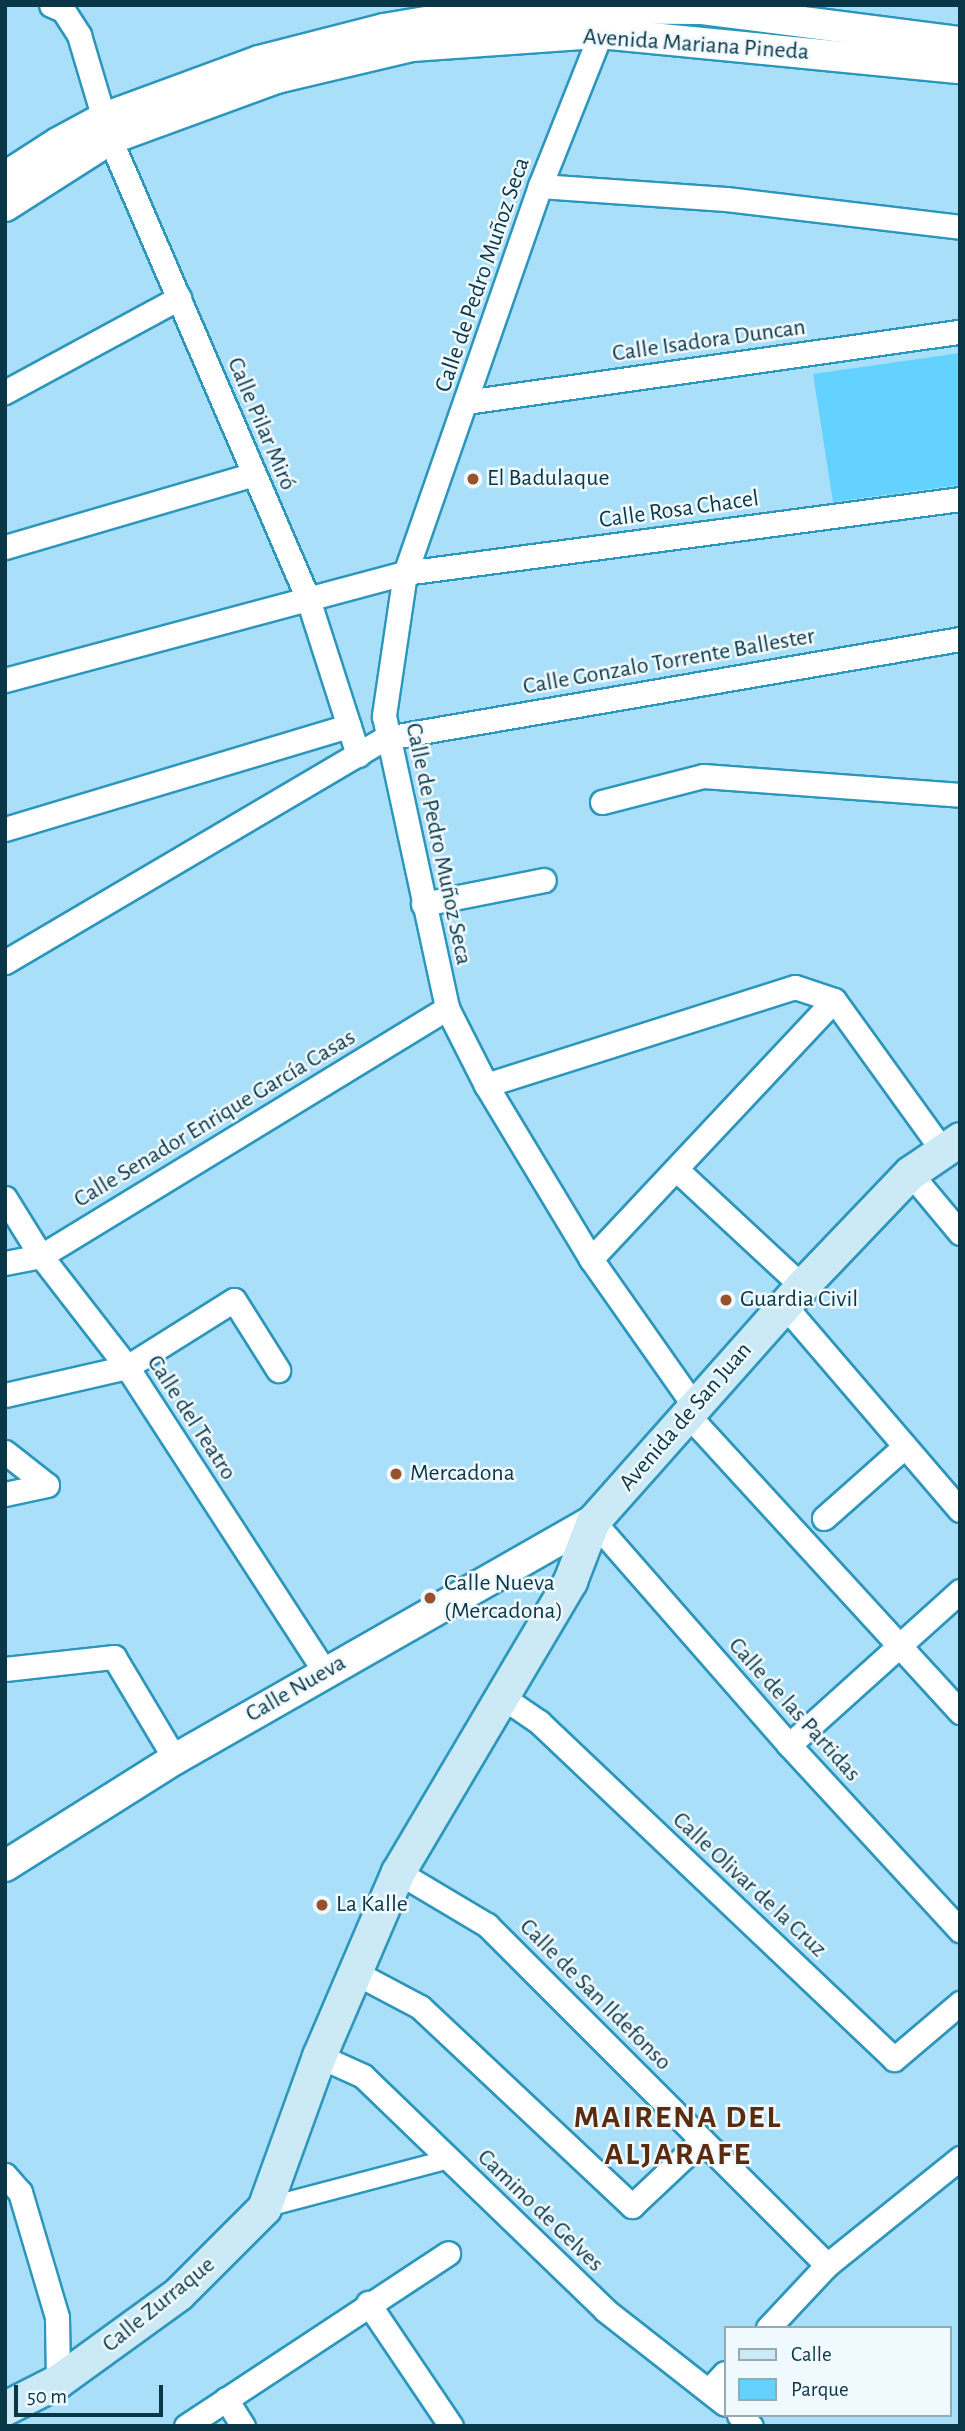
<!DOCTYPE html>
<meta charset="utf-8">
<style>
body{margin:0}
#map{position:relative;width:965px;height:2431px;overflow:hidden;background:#a9dff8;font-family:"Alegreya Sans",sans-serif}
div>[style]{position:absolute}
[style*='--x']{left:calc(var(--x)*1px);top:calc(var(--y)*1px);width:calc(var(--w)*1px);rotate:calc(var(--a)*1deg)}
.green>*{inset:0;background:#64d2fe}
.roads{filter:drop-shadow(2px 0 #2c96bd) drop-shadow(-2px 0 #2c96bd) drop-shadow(0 2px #2c96bd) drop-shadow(0 -2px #2c96bd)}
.pedestrian>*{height:18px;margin:-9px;padding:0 9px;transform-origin:9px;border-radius:9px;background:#fff}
.minor>*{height:23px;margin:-11.5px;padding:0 11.5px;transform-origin:11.5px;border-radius:11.5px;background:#fff}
.tertiary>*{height:30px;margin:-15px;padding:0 15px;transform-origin:15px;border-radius:15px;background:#fff}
.secondary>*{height:33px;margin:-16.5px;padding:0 16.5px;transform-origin:16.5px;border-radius:16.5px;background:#cbeaf6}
.dots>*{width:19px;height:19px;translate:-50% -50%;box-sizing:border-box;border:4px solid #f0f9fd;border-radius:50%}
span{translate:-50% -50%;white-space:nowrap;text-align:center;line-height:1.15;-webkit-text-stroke:5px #f0f9fd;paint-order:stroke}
.street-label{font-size:24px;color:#0a3747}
.poi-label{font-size:24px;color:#0a3747}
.left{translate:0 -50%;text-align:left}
.district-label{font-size:32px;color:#5b2b10;font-weight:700;letter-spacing:2px}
.frame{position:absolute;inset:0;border:7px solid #0a3747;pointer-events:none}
.legend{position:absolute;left:724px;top:2326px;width:228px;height:91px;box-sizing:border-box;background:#f0f9fd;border:2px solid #94abb4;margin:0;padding:9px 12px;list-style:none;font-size:21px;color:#0a3747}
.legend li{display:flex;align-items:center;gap:14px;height:35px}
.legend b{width:35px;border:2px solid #94abb4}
.scale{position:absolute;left:14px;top:2385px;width:149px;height:32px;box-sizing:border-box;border:4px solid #0a3747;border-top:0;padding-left:9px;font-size:21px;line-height:24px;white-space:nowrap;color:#0a3747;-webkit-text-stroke:5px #f0f9fd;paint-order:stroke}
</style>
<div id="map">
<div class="green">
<i style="clip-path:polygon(960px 353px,960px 485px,833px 502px,813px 374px)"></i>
</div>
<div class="roads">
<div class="pedestrian">
<i style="--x:264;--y:2208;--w:191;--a:-14.8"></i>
</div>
<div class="minor">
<i style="--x:51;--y:5;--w:13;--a:23"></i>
<i style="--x:63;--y:10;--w:30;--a:57"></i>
<i style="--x:79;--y:35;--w:109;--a:73.4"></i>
<i style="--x:110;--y:139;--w:501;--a:66.71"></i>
<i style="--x:308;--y:599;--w:164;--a:72.2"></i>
<i style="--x:606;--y:20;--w:179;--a:111.7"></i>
<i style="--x:540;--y:186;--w:410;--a:109.2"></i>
<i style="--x:405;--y:573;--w:145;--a:98.4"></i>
<i style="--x:384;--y:716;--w:299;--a:77.8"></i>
<i style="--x:447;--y:1008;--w:86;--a:63.1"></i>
<i style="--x:486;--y:1085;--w:203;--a:58.9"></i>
<i style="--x:591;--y:1259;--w:181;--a:54.9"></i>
<i style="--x:540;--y:186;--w:186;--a:4"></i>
<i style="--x:726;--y:199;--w:236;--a:6.8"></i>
<i style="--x:5;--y:392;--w:198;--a:-28.4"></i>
<i style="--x:466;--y:402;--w:499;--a:-8.1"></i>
<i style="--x:5;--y:547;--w:259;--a:-16.3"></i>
<i style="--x:5;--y:680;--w:414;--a:-15"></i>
<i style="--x:405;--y:573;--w:560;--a:-7.59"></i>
<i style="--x:602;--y:802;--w:104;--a:-14.4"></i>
<i style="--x:703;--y:776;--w:258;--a:4.2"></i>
<i style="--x:5;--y:829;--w:359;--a:-16.7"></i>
<i style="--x:423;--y:904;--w:123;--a:-11.2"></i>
<i style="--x:5;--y:962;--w:442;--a:-30.5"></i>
<i style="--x:386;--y:738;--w:582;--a:-9.79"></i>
<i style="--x:486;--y:1085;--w:324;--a:-17.6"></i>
<i style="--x:795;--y:987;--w:41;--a:18.4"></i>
<i style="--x:834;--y:1000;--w:185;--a:54.2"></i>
<i style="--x:677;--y:1170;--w:171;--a:42.9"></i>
<i style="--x:910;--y:1173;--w:78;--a:50.2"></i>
<i style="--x:5;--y:1198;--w:68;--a:58.2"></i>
<i style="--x:41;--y:1256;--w:140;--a:52.2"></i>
<i style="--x:127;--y:1367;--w:364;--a:57"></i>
<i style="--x:591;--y:1259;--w:355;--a:-46.8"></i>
<i style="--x:5;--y:1263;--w:37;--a:-11"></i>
<i style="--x:41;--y:1256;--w:476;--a:-31.4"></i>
<i style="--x:784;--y:1305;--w:270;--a:49.4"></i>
<i style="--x:5;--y:1395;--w:125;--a:-12.9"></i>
<i style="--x:127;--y:1367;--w:126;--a:-32.1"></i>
<i style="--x:234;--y:1300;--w:83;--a:57.8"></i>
<i style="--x:688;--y:1415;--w:403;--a:47.5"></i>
<i style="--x:5;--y:1452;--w:53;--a:38.2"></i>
<i style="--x:47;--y:1485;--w:43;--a:167.9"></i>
<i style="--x:824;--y:1518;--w:108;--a:-41.6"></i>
<i style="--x:593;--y:1521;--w:298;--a:48.8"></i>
<i style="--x:789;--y:1745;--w:252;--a:47.3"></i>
<i style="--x:5;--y:1669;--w:110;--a:-6.3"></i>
<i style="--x:114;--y:1657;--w:119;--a:59.1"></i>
<i style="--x:501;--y:1696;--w:46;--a:34.4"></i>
<i style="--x:539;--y:1722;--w:489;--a:43.5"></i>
<i style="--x:894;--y:2059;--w:87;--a:-40.3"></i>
<i style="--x:789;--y:1745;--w:230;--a:-42"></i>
<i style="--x:398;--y:1872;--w:104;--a:30.8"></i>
<i style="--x:487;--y:1925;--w:481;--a:45"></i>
<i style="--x:354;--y:1972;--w:75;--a:27.9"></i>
<i style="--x:420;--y:2007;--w:291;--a:43.2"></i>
<i style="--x:632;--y:2206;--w:96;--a:-43.3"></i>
<i style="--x:319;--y:2056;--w:48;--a:24.4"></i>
<i style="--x:363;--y:2076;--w:337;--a:44"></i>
<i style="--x:605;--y:2310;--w:152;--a:38.1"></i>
<i style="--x:5;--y:2175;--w:23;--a:49"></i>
<i style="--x:20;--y:2192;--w:130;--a:73.5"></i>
<i style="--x:57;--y:2317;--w:64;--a:89.1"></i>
<i style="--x:368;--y:2303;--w:148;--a:56"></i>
<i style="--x:768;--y:2328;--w:86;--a:-46.9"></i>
<i style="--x:827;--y:2265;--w:171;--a:-38.8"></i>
<i style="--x:709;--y:2390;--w:23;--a:-47"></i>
<i style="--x:226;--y:2399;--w:32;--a:58"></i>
<i style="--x:739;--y:2415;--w:16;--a:43"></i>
<i style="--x:186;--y:2426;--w:314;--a:-33.4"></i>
</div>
<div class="tertiary">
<i style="--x:5;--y:177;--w:63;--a:-32.7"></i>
<i style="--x:58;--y:143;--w:52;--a:-28.5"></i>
<i style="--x:104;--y:118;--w:165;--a:-20.2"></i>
<i style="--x:259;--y:61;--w:129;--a:-14.4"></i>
<i style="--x:384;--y:29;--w:90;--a:-9.6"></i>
<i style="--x:473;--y:14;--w:68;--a:-5"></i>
<i style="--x:541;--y:8;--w:161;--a:0.4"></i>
<i style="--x:702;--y:9;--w:260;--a:7.3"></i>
<i style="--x:5;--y:206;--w:125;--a:-32.5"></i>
<i style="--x:110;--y:139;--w:178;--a:-20.1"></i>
<i style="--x:277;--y:78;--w:139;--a:-13.3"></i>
<i style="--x:412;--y:46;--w:188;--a:-4"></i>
<i style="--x:600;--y:33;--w:362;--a:5.6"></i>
<i style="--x:5;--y:1866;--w:201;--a:-32.2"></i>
<i style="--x:175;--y:1759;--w:481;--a:-29.7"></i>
</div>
<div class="secondary">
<i style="--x:5;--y:2408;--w:59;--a:-27"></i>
<i style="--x:58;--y:2381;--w:148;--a:-35.9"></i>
<i style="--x:178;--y:2294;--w:122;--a:-45"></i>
<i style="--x:264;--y:2208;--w:162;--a:-70.1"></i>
<i style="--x:319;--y:2056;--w:200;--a:-66.8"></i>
<i style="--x:398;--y:1872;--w:338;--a:-59.4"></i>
<i style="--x:570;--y:1581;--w:64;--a:-69"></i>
<i style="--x:593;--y:1521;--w:314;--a:-48.4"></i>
<i style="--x:802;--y:1286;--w:156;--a:-46.3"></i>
<i style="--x:910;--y:1173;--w:60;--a:-34.2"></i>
</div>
</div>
<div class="dots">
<i style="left:473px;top:479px;background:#98512a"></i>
<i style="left:726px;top:1300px;background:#98512a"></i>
<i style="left:396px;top:1474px;background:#98512a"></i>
<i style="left:430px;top:1598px;background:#98512a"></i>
<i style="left:322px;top:1905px;background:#98512a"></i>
</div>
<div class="street-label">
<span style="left:696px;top:45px;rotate:4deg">Avenida Mariana Pineda</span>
<span style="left:483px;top:275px;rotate:-71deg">Calle de Pedro Muñoz Seca</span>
<span style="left:709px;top:341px;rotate:-8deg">Calle Isadora Duncan</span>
<span style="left:261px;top:424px;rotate:67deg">Calle Pilar Miró</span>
<span style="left:679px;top:510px;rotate:-8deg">Calle Rosa Chacel</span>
<span style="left:669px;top:662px;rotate:-10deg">Calle Gonzalo Torrente Ballester</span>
<span style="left:438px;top:844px;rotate:78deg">Calle de Pedro Muñoz Seca</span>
<span style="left:215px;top:1119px;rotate:-31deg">Calle Senador Enrique García Casas</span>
<span style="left:686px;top:1417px;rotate:-49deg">Avenida de San Juan</span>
<span style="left:191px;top:1418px;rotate:57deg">Calle del Teatro</span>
<span style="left:296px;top:1689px;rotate:-30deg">Calle Nueva</span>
<span style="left:794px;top:1710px;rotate:48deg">Calle de las Partidas</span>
<span style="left:749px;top:1885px;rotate:43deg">Calle Olivar de la Cruz</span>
<span style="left:595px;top:1995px;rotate:45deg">Calle de San Ildefonso</span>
<span style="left:540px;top:2211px;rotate:44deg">Camino de Gelves</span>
<span style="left:159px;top:2305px;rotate:-39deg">Calle Zurraque</span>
</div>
<div class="poi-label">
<span class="left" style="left:487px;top:479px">El Badulaque</span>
<span class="left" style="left:740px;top:1300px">Guardia Civil</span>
<span class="left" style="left:410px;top:1474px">Mercadona</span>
<span class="left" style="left:444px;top:1598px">Calle Nueva<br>(Mercadona)</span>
<span class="left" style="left:336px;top:1905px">La Kalle</span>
</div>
<div class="district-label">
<span style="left:678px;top:2136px">MAIRENA DEL<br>ALJARAFE</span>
</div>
<div class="frame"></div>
<ul class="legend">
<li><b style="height:9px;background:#cbeaf6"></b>Calle</li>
<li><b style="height:19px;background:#64d2fe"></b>Parque</li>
</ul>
<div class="scale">50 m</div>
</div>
